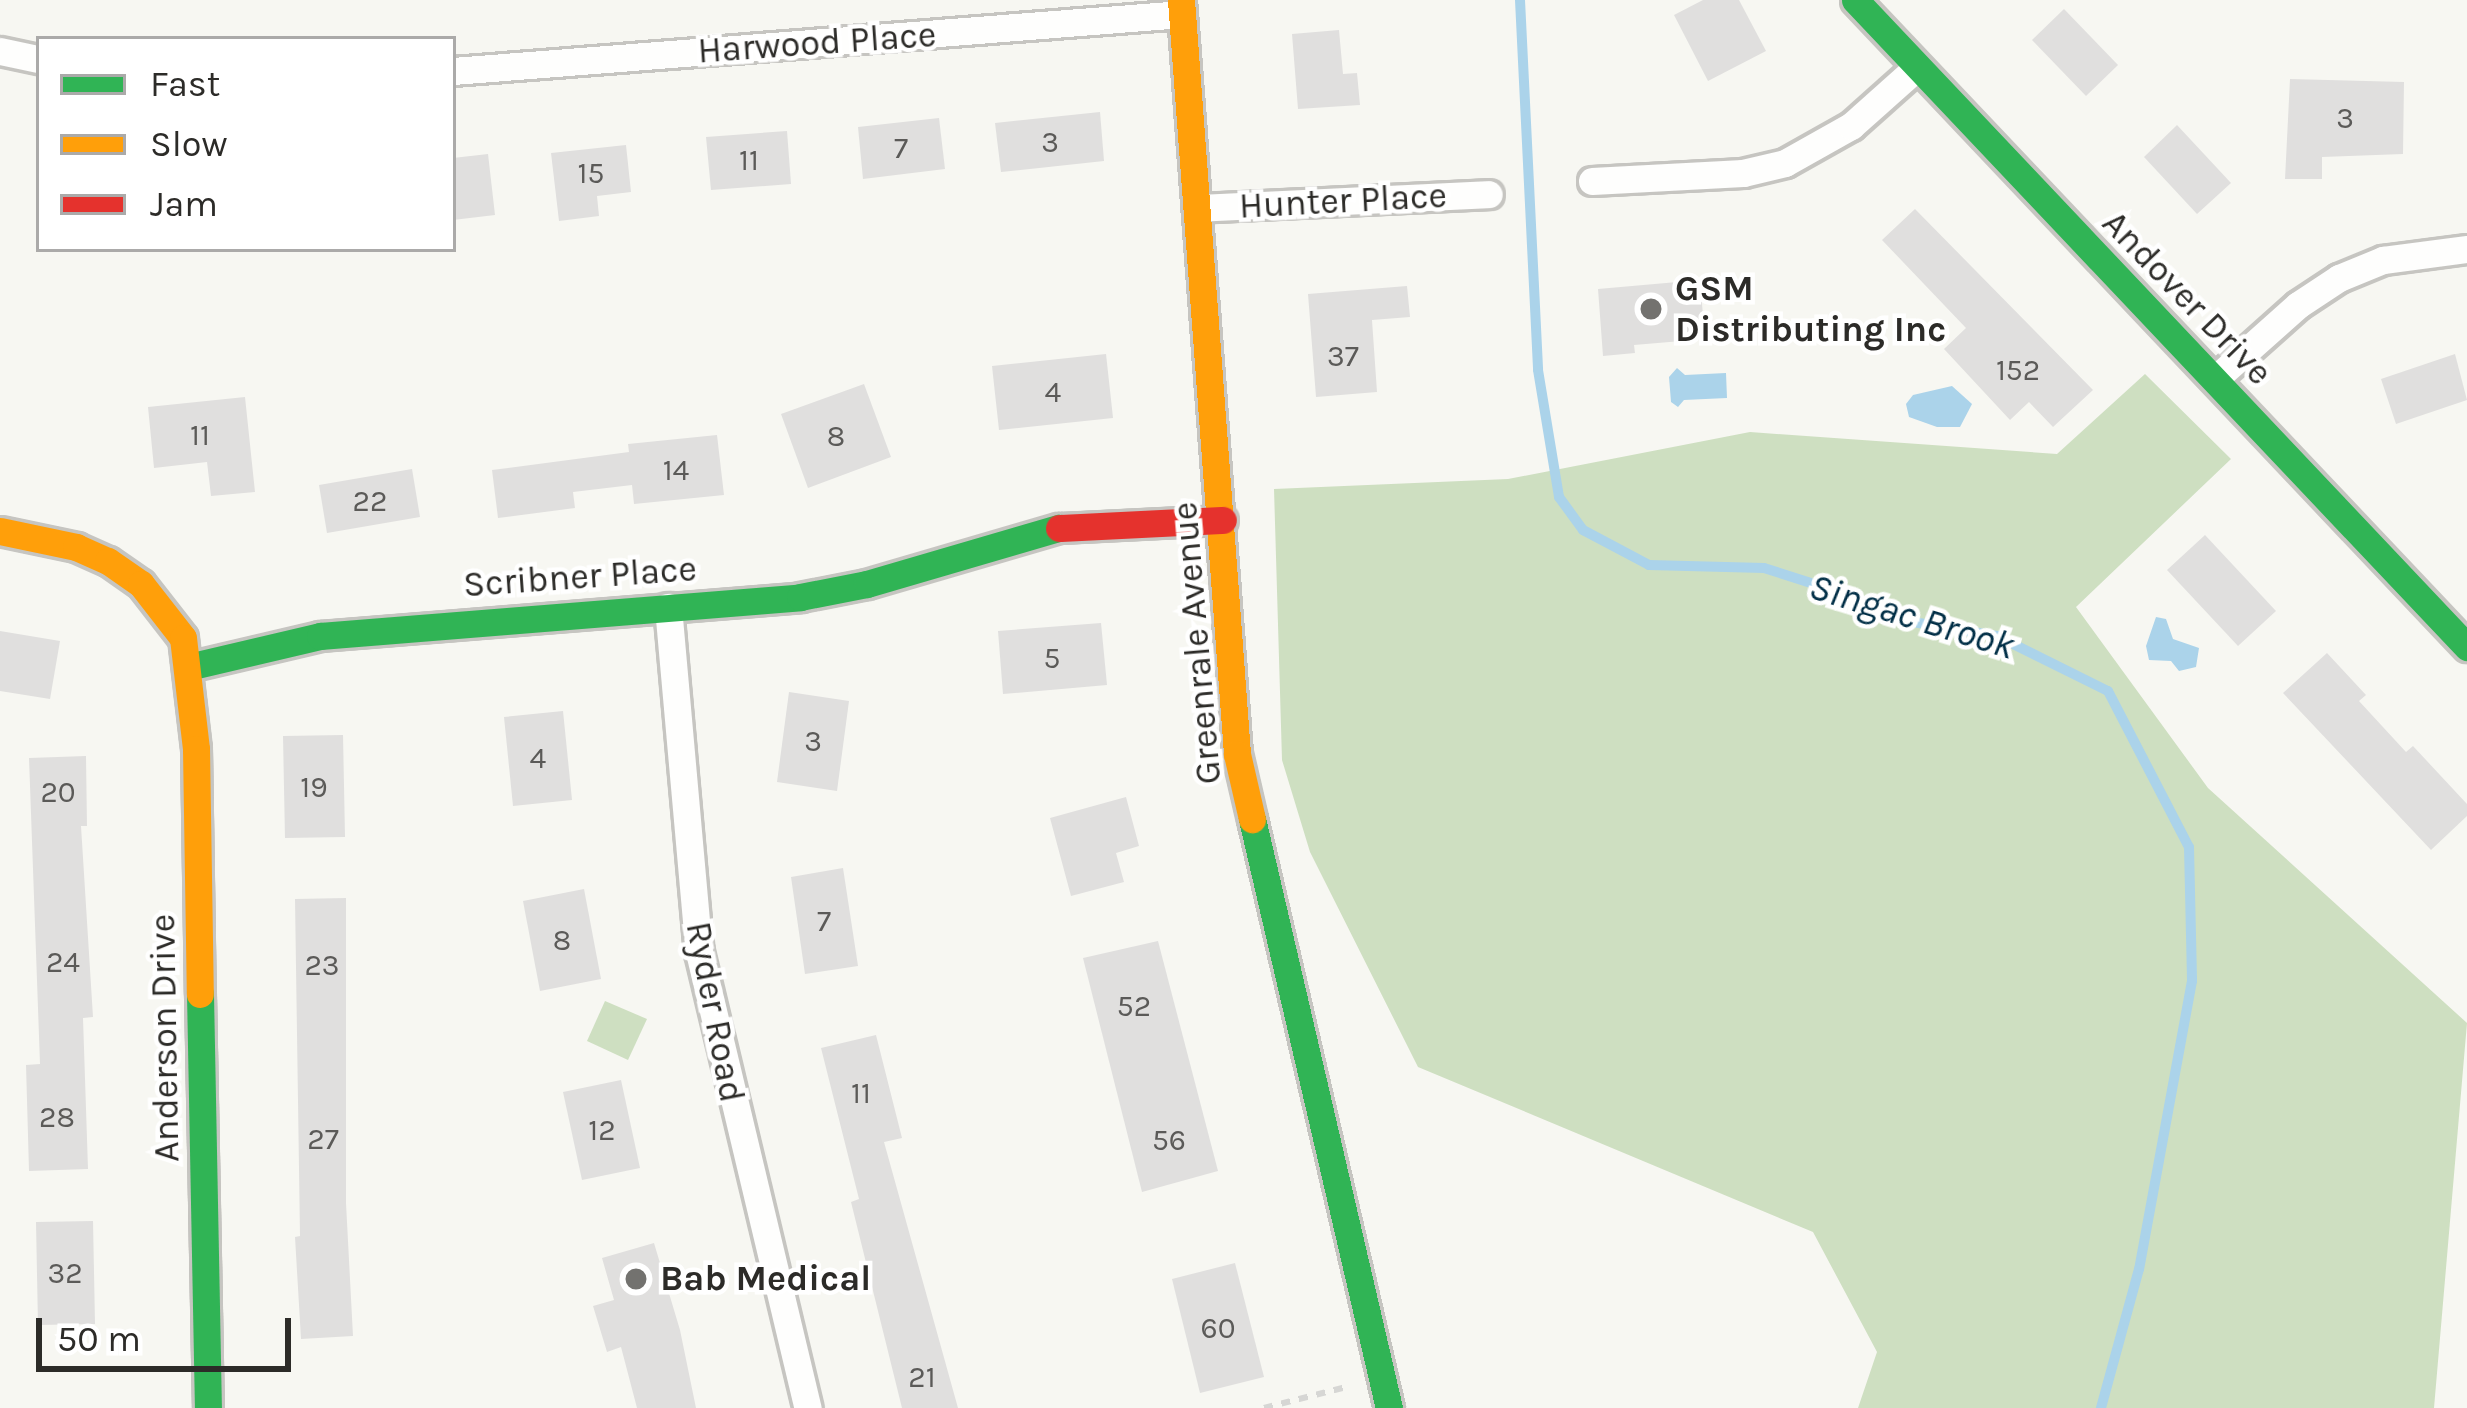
<!DOCTYPE html>
<style>
body{margin:0}
#map{position:relative;width:2467px;height:1408px;overflow:hidden;background:#f7f7f2;font-family:Karla,sans-serif}
div>[style]{position:absolute}
[style*='--x']{left:calc(var(--x)*1px);top:calc(var(--y)*1px);width:calc(var(--w)*1px);rotate:calc(var(--a)*1deg)}
.forest>*{inset:0;background:#cedfc1}
.water>*{inset:0;background:#abd3ea}
.stream>*{height:10px;margin:-5px;padding:0 5px;transform-origin:5px;border-radius:5px;background:#abd3ea}
.building>*{inset:0;background:#e0dfde}
.path>*{height:6px;margin-top:-3px;transform-origin:0;background:repeating-linear-gradient(90deg,#d6d6d4 0 9px,transparent 0 18px)}
.roads{filter:drop-shadow(3px 0 #c6c5c1) drop-shadow(-3px 0 #c6c5c1) drop-shadow(0 3px #c6c5c1) drop-shadow(0 -3px #c6c5c1)}
.street>*{height:27px;margin:-13.5px;padding:0 13.5px;transform-origin:13.5px;border-radius:13.5px;background:#fefefd}
.fast>*{height:27px;margin:-13.5px;padding:0 13.5px;transform-origin:13.5px;border-radius:13.5px;background:#30b455}
.slow>*{height:27px;margin:-13.5px;padding:0 13.5px;transform-origin:13.5px;border-radius:13.5px;background:#ff9f0a}
.jam>*{height:27px;margin:-13.5px;padding:0 13.5px;transform-origin:13.5px;border-radius:13.5px;background:#e5322d}
.dots>*{width:33px;height:33px;translate:-50% -50%;box-sizing:border-box;border:6px solid #fff;border-radius:50%}
span{translate:-50% -50%;white-space:nowrap;text-align:center;line-height:1.15;-webkit-text-stroke:9px #fff;paint-order:stroke}
.number-label{font-size:30px;color:#5b5a58}
.number-label span{-webkit-text-stroke-width:0}
.street-label{font-size:36px;color:#2c2b28}
.poi-label{font-size:36px;color:#2c2b28;font-weight:700}
.left{translate:0 -50%;text-align:left}
.water-label{font-size:39px;color:#002e46;font-style:italic}
.legend{position:absolute;left:36px;top:36px;width:420px;height:216px;box-sizing:border-box;background:#fff;border:3px solid #abaaa9;margin:0;padding:15px 21px;list-style:none;font-size:36px;color:#2c2b28}
.legend li{display:flex;align-items:center;gap:24px;height:60px}
.legend b{width:60px;border:3px solid #abaaa9}
.scale{position:absolute;left:36px;top:1318px;width:255px;height:54px;box-sizing:border-box;border:6px solid #2c2b28;border-top:0;padding-left:15px;font-size:36px;line-height:42px;white-space:nowrap;color:#2c2b28;-webkit-text-stroke:9px #fff;paint-order:stroke}
</style>
<div id="map">
<div class="forest">
<i style="clip-path:polygon(2145px 374px,2231px 459px,2076px 607px,2208px 788px,2467px 1023px,2434px 1408px,1858px 1408px,1877px 1352px,1813px 1232px,1418px 1067px,1310px 852px,1282px 760px,1274px 489px,1508px 479px,1750px 432px,2057px 454px)"></i>
<i style="clip-path:polygon(605px 1001px,647px 1019px,628px 1060px,587px 1041px)"></i>
</div>
<div class="water">
<i style="clip-path:polygon(1677px 368px,1685px 375px,1726px 373px,1727px 398px,1684px 400px,1678px 407px,1671px 402px,1669px 377px)"></i>
<i style="clip-path:polygon(1952px 386px,1972px 404px,1960px 427px,1937px 427px,1909px 417px,1906px 404px,1913px 395px)"></i>
<i style="clip-path:polygon(2156px 617px,2166px 619px,2173px 639px,2199px 648px,2196px 667px,2179px 671px,2171px 661px,2149px 660px,2146px 646px)"></i>
</div>
<div class="stream">
<i style="--x:1520;--y:0;--w:370;--a:87.2"></i>
<i style="--x:1538;--y:370;--w:129;--a:80.6"></i>
<i style="--x:1559;--y:497;--w:41;--a:54"></i>
<i style="--x:1583;--y:530;--w:75;--a:27.9"></i>
<i style="--x:1649;--y:565;--w:115;--a:1.5"></i>
<i style="--x:1764;--y:568;--w:92;--a:17.7"></i>
<i style="--x:1852;--y:596;--w:55;--a:26.1"></i>
<i style="--x:1901;--y:620;--w:97;--a:9.5"></i>
<i style="--x:1997;--y:636;--w:124;--a:26.4"></i>
<i style="--x:2108;--y:691;--w:176;--a:62.6"></i>
<i style="--x:2189;--y:847;--w:134;--a:88.7"></i>
<i style="--x:2192;--y:981;--w:293;--a:100.4"></i>
<i style="--x:2139;--y:1269;--w:144;--a:105.3"></i>
</div>
<div class="building">
<i style="clip-path:polygon(1703px 0,1739px 0,1766px 51px,1708px 81px,1674px 15px)"></i>
<i style="clip-path:polygon(2064px 9px,2118px 65px,2086px 96px,2032px 40px)"></i>
<i style="clip-path:polygon(1339px 30px,1343px 74px,1357px 73px,1360px 105px,1298px 109px,1292px 34px)"></i>
<i style="clip-path:polygon(2290px 79px,2404px 82px,2403px 154px,2322px 157px,2322px 179px,2285px 179px)"></i>
<i style="clip-path:polygon(1100px 112px,1104px 161px,1001px 172px,995px 123px)"></i>
<i style="clip-path:polygon(939px 118px,945px 169px,863px 179px,858px 127px)"></i>
<i style="clip-path:polygon(2177px 125px,2231px 183px,2197px 214px,2144px 157px)"></i>
<i style="clip-path:polygon(787px 131px,791px 184px,711px 190px,706px 137px)"></i>
<i style="clip-path:polygon(626px 145px,631px 192px,597px 196px,599px 216px,559px 221px,551px 153px)"></i>
<i style="clip-path:polygon(488px 154px,495px 215px,453px 220px,453px 158px)"></i>
<i style="clip-path:polygon(1915px 209px,2093px 390px,2053px 427px,2029px 402px,2010px 420px,1944px 349px,1966px 328px,1882px 240px)"></i>
<i style="clip-path:polygon(1700px 280px,1705px 339px,1634px 345px,1635px 353px,1603px 356px,1598px 289px)"></i>
<i style="clip-path:polygon(1407px 286px,1410px 317px,1372px 320px,1377px 392px,1316px 397px,1308px 294px)"></i>
<i style="clip-path:polygon(1106px 354px,1113px 418px,999px 430px,992px 366px)"></i>
<i style="clip-path:polygon(2455px 354px,2467px 400px,2396px 424px,2381px 379px)"></i>
<i style="clip-path:polygon(864px 384px,891px 457px,808px 488px,781px 414px)"></i>
<i style="clip-path:polygon(245px 397px,255px 492px,211px 496px,207px 462px,154px 468px,148px 407px)"></i>
<i style="clip-path:polygon(717px 435px,724px 495px,634px 504px,632px 485px,573px 492px,575px 508px,498px 518px,492px 470px,629px 452px,628px 444px)"></i>
<i style="clip-path:polygon(412px 469px,420px 517px,327px 533px,319px 485px)"></i>
<i style="clip-path:polygon(2205px 535px,2276px 611px,2238px 646px,2167px 570px)"></i>
<i style="clip-path:polygon(1101px 623px,1107px 685px,1003px 694px,998px 631px)"></i>
<i style="clip-path:polygon(0 631px,60px 641px,50px 699px,0 691px)"></i>
<i style="clip-path:polygon(2327px 653px,2366px 695px,2359px 701px,2406px 752px,2413px 746px,2467px 804px,2467px 816px,2431px 850px,2283px 693px)"></i>
<i style="clip-path:polygon(789px 692px,849px 701px,837px 791px,777px 782px)"></i>
<i style="clip-path:polygon(563px 711px,572px 800px,513px 806px,504px 717px)"></i>
<i style="clip-path:polygon(343px 735px,345px 837px,285px 838px,283px 736px)"></i>
<i style="clip-path:polygon(86px 756px,87px 826px,81px 826px,93px 1017px,83px 1018px,88px 1169px,29px 1171px,26px 1065px,40px 1064px,29px 758px)"></i>
<i style="clip-path:polygon(1126px 797px,1139px 846px,1116px 853px,1124px 882px,1071px 896px,1050px 818px)"></i>
<i style="clip-path:polygon(843px 868px,858px 966px,805px 974px,791px 877px)"></i>
<i style="clip-path:polygon(584px 889px,601px 979px,540px 991px,523px 901px)"></i>
<i style="clip-path:polygon(346px 898px,346px 1203px,353px 1336px,301px 1339px,295px 1237px,300px 1236px,295px 899px)"></i>
<i style="clip-path:polygon(1158px 941px,1218px 1171px,1142px 1192px,1083px 958px)"></i>
<i style="clip-path:polygon(876px 1035px,902px 1138px,884px 1142px,958px 1408px,902px 1408px,851px 1202px,859px 1199px,821px 1048px)"></i>
<i style="clip-path:polygon(621px 1080px,640px 1168px,582px 1180px,563px 1092px)"></i>
<i style="clip-path:polygon(93px 1221px,95px 1324px,38px 1325px,36px 1222px)"></i>
<i style="clip-path:polygon(654px 1243px,680px 1330px,696px 1408px,637px 1408px,621px 1347px,607px 1352px,593px 1306px,614px 1300px,602px 1258px)"></i>
<i style="clip-path:polygon(1235px 1263px,1264px 1377px,1200px 1393px,1172px 1279px)"></i>
</div>
<div class="path">
<i style="--x:1264;--y:1408;--w:89;--a:-14.3"></i>
</div>
<div class="roads">
<div class="street">
<i style="--x:0;--y:51;--w:40;--a:12"></i>
<i style="--x:453;--y:71;--w:731;--a:-4.47"></i>
<i style="--x:1592;--y:181;--w:151;--a:-3"></i>
<i style="--x:1743;--y:173;--w:43;--a:-13.4"></i>
<i style="--x:1785;--y:163;--w:76;--a:-29.3"></i>
<i style="--x:1851;--y:126;--w:87;--a:-41.7"></i>
<i style="--x:1197;--y:208;--w:292;--a:-2.7"></i>
<i style="--x:2215;--y:379;--w:111;--a:-41.7"></i>
<i style="--x:2298;--y:305;--w:49;--a:-33.4"></i>
<i style="--x:2339;--y:278;--w:48;--a:-22.2"></i>
<i style="--x:2383;--y:260;--w:85;--a:-7.5"></i>
<i style="--x:668;--y:607;--w:346;--a:84.9"></i>
<i style="--x:699;--y:952;--w:469;--a:76.6"></i>
</div>
<div class="fast">
<i style="--x:1855;--y:0;--w:891;--a:46.59"></i>
<i style="--x:188;--y:667;--w:136;--a:-13.2"></i>
<i style="--x:320;--y:636;--w:482;--a:-4.6"></i>
<i style="--x:800;--y:597;--w:68;--a:-11"></i>
<i style="--x:867;--y:584;--w:200;--a:-16.3"></i>
<i style="--x:1252;--y:819;--w:605;--a:76.91"></i>
<i style="--x:200;--y:994;--w:414;--a:88.9"></i>
</div>
<div class="slow">
<i style="--x:1181;--y:0;--w:756;--a:85.75"></i>
<i style="--x:1237;--y:754;--w:67;--a:77"></i>
<i style="--x:0;--y:531;--w:78;--a:11.9"></i>
<i style="--x:76;--y:547;--w:35;--a:24"></i>
<i style="--x:108;--y:561;--w:40;--a:34.9"></i>
<i style="--x:141;--y:584;--w:68;--a:52.1"></i>
<i style="--x:183;--y:638;--w:112;--a:83.3"></i>
<i style="--x:196;--y:749;--w:245;--a:89.1"></i>
</div>
<div class="jam">
<i style="--x:1059;--y:528;--w:164;--a:-2.8"></i>
</div>
</div>
<div class="dots">
<i style="left:1651px;top:309px;background:#73726f"></i>
<i style="left:636px;top:1279px;background:#73726f"></i>
</div>
<div class="number-label">
<span style="left:2345px;top:118px">3</span>
<span style="left:1050px;top:142px">3</span>
<span style="left:901px;top:148px">7</span>
<span style="left:749px;top:160px">11</span>
<span style="left:591px;top:173px">15</span>
<span style="left:1343px;top:356px">37</span>
<span style="left:2018px;top:370px">152</span>
<span style="left:1053px;top:392px">4</span>
<span style="left:200px;top:435px">11</span>
<span style="left:836px;top:436px">8</span>
<span style="left:676px;top:470px">14</span>
<span style="left:370px;top:501px">22</span>
<span style="left:1052px;top:658px">5</span>
<span style="left:813px;top:741px">3</span>
<span style="left:538px;top:758px">4</span>
<span style="left:314px;top:787px">19</span>
<span style="left:58px;top:792px">20</span>
<span style="left:824px;top:921px">7</span>
<span style="left:562px;top:940px">8</span>
<span style="left:63px;top:962px">24</span>
<span style="left:322px;top:965px">23</span>
<span style="left:1134px;top:1006px">52</span>
<span style="left:861px;top:1093px">11</span>
<span style="left:57px;top:1117px">28</span>
<span style="left:602px;top:1130px">12</span>
<span style="left:323px;top:1139px">27</span>
<span style="left:1169px;top:1140px">56</span>
<span style="left:65px;top:1273px">32</span>
<span style="left:1218px;top:1328px">60</span>
<span style="left:922px;top:1377px">21</span>
</div>
<div class="street-label">
<span style="left:817px;top:43px;rotate:-4deg">Harwood Place</span>
<span style="left:1343px;top:201px;rotate:-3deg">Hunter Place</span>
<span style="left:2187px;top:298px;rotate:46deg">Andover Drive</span>
<span style="left:580px;top:577px;rotate:-4deg">Scribner Place</span>
<span style="left:1197px;top:643px;rotate:-95deg">Greenrale Avenue</span>
<span style="left:715px;top:1012px;rotate:79deg">Ryder Road</span>
<span style="left:165px;top:1038px;rotate:-91deg">Anderson Drive</span>
</div>
<div class="poi-label">
<span class="left" style="left:1675px;top:309px">GSM<br>Distributing Inc</span>
<span class="left" style="left:660px;top:1279px">Bab Medical</span>
</div>
<div class="water-label">
<span style="left:1912px;top:616px;rotate:17deg">Singac Brook</span>
</div>
<ul class="legend">
<li><b style="height:15px;background:#30b455"></b>Fast</li>
<li><b style="height:15px;background:#ff9f0a"></b>Slow</li>
<li><b style="height:15px;background:#e5322d"></b>Jam</li>
</ul>
<div class="scale">50 m</div>
</div>
